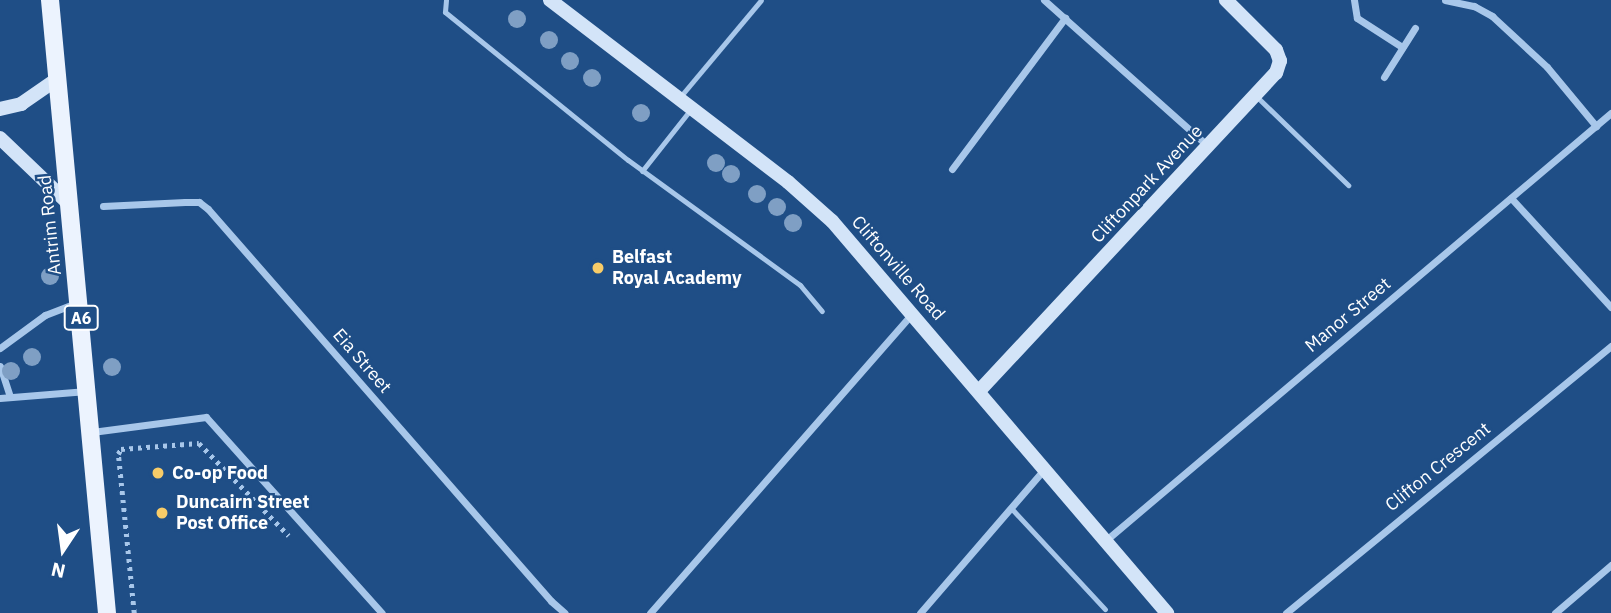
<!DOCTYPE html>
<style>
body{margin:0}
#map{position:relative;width:1611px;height:613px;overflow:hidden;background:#1f4e86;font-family:"IBM Plex Sans",sans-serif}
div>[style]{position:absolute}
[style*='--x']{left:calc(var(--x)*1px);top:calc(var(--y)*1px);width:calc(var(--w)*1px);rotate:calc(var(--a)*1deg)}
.path>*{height:4.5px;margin-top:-2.25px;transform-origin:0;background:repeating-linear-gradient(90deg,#a8c7ea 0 3.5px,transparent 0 8.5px)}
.lane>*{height:5px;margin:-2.5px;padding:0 2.5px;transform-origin:2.5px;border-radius:2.5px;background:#a8c7ea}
.street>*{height:7px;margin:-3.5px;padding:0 3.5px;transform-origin:3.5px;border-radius:3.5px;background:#a8c7ea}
.secondary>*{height:14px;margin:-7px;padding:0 7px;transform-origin:7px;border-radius:7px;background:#d3e4f8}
.primary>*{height:18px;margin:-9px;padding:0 9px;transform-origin:9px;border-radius:9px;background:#ecf3fe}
.trees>*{width:18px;height:18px;margin:-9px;border-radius:50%;background:#7f9fc4}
.dots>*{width:19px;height:19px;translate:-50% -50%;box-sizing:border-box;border:4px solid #1f4e86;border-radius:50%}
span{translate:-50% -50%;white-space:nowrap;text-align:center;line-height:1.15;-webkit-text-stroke:5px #1f4e86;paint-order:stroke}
.shield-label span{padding:2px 5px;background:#1f4e86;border:2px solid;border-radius:5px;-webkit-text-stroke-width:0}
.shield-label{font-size:16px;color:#fff;font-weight:700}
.street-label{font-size:18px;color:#fff}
.poi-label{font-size:18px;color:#fff;font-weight:700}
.left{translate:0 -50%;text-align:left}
.north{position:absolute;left:28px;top:515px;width:70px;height:70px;-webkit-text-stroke:5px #1f4e86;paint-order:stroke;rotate:193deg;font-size:19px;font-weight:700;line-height:28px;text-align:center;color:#fff}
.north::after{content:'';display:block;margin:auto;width:24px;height:32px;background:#fff;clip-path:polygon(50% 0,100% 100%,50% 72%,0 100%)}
</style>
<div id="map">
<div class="path">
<i style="--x:134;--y:613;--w:160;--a:-95.7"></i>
<i style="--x:118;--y:454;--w:6;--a:-59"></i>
<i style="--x:121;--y:449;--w:78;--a:-4.4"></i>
<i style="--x:199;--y:443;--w:129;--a:45.9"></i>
</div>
<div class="lane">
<i style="--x:446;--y:0;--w:12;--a:95"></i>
<i style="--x:445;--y:12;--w:235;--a:39"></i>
<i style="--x:628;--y:160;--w:213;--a:36"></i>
<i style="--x:800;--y:285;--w:34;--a:50"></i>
<i style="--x:680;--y:97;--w:126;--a:-50.1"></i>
<i style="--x:1257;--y:97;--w:127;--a:44"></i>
<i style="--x:642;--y:171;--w:79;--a:-51.7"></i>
<i style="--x:1011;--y:508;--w:138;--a:47.1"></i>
</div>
<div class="street">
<i style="--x:1044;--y:0;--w:220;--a:41.7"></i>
<i style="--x:1354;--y:0;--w:18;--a:81"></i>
<i style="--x:1357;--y:18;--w:54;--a:32.8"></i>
<i style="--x:1445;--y:0;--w:30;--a:12"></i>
<i style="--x:1474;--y:6;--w:21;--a:29"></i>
<i style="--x:1492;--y:16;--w:75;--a:42.8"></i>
<i style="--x:1547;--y:67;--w:77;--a:50.3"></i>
<i style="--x:1384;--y:77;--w:58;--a:-57.7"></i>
<i style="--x:952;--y:169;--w:189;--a:-53.2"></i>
<i style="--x:1511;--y:198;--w:148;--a:47.5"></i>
<i style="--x:103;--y:206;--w:82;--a:-2.8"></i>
<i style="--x:185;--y:202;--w:14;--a:0"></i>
<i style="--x:199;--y:202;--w:11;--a:38"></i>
<i style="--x:208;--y:209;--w:521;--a:48.81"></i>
<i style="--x:551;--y:601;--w:18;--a:41"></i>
<i style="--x:0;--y:348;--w:56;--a:-36.3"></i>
<i style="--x:45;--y:315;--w:34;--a:-21"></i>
<i style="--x:0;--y:366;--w:32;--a:72"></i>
<i style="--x:0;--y:398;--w:87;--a:-4.6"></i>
<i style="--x:92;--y:432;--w:115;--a:-7.5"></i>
<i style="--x:206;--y:417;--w:263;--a:48.1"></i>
<i style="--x:1105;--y:541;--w:663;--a:-40.23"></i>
<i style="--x:650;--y:613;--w:398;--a:-48.8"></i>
<i style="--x:920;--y:613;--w:191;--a:-49.2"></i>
<i style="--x:1286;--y:613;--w:421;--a:-39.4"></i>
<i style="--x:1555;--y:613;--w:74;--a:-40.6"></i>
</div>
<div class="secondary">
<i style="--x:550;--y:0;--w:300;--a:37.4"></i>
<i style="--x:788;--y:182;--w:59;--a:41.6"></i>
<i style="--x:832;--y:221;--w:516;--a:49.48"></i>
<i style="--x:0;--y:109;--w:22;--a:-13"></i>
<i style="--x:21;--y:104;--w:44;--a:-34.8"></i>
<i style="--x:0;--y:138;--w:95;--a:43.7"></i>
<i style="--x:980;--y:390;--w:434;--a:-47"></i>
<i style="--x:1276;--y:73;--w:13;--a:-72"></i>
<i style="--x:1280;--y:61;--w:12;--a:-110"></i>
<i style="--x:1276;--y:50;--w:71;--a:-135"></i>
</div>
<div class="primary">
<i style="--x:50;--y:0;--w:616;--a:84.69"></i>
</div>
<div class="trees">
<i style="left:517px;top:19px"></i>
<i style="left:549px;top:40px"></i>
<i style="left:570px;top:61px"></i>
<i style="left:592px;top:78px"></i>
<i style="left:641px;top:113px"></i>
<i style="left:716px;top:163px"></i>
<i style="left:731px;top:174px"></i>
<i style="left:757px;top:194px"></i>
<i style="left:777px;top:207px"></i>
<i style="left:793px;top:223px"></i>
<i style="left:50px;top:276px"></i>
<i style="left:32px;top:357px"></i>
<i style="left:112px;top:367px"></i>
<i style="left:11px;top:371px"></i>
</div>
<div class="dots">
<i style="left:598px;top:268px;background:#f8cc68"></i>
<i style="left:158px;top:473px;background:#f8cc68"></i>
<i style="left:162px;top:513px;background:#f8cc68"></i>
</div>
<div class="shield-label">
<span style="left:81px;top:318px">A6</span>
</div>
<div class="street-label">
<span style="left:1147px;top:184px;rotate:-47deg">Cliftonpark Avenue</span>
<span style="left:50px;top:225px;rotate:-96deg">Antrim Road</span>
<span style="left:898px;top:268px;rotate:49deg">Cliftonville Road</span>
<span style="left:1348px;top:315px;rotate:-40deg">Manor Street</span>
<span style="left:362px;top:361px;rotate:49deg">Eia Street</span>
<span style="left:1438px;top:467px;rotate:-39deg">Clifton Crescent</span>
</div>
<div class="poi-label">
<span class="left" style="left:612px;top:268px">Belfast<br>Royal Academy</span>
<span class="left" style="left:172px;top:473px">Co-op Food</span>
<span class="left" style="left:176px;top:513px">Duncairn Street<br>Post Office</span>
</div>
<div class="north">N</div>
</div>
